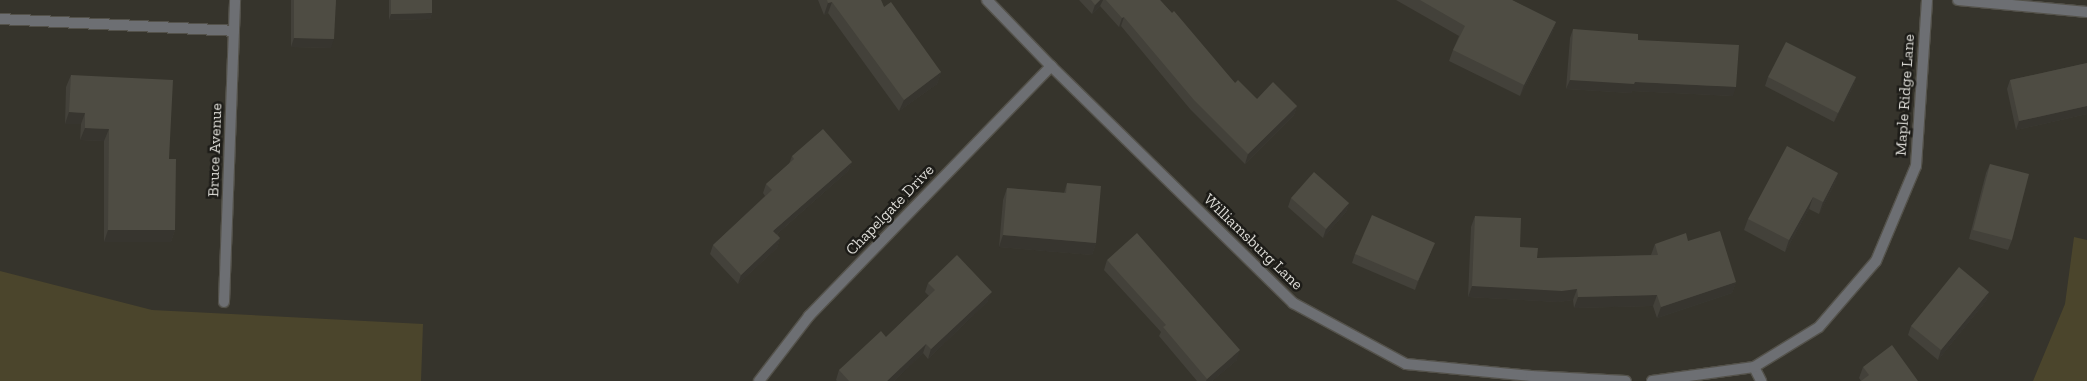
<!DOCTYPE html>
<style>
body{margin:0}
#map{position:relative;width:2087px;height:381px;overflow:hidden;background:#36342c;font-family:"Zilla Slab",serif}
div>[style]{position:absolute}
[style*='--x']{left:calc(var(--x)*1px);top:calc(var(--y)*1px);width:calc(var(--w)*1px);rotate:calc(var(--a)*1deg)}
.green>*{inset:0;background:#4b452c}
.roads{filter:drop-shadow(1px 0 #54524b) drop-shadow(-1px 0 #54524b) drop-shadow(0 1px #54524b) drop-shadow(0 -1px #54524b)}
.minor>*{height:10px;margin:-5px;padding:0 5px;transform-origin:5px;border-radius:5px;background:#6d6f73}
.wall>*{inset:0;background:#43413a}
.shaded-wall>*{inset:0;background:#37352f}
.building>*{inset:0;background:#4e4c43}
span{translate:-50% -50%;white-space:nowrap;text-align:center;line-height:1.15;-webkit-text-stroke:5px #1d1c18;paint-order:stroke}
.street-label{font-size:16px;color:#dcdbd6}
</style>
<div id="map">
<div class="green">
<i style="clip-path:polygon(2074px 237px,2087px 240px,2087px 381px,2033px 381px,2065px 304px)"></i>
<i style="clip-path:polygon(0 271px,152px 310px,423px 324px,421px 381px,0 381px)"></i>
</div>
<div class="roads">
<div class="minor">
<i style="--x:987;--y:0;--w:92;--a:45.9"></i>
<i style="--x:1051;--y:66;--w:339;--a:44.4"></i>
<i style="--x:1293;--y:303;--w:128;--a:28.4"></i>
<i style="--x:1406;--y:364;--w:126;--a:5.5"></i>
<i style="--x:1531;--y:376;--w:95;--a:3"></i>
<i style="--x:1958;--y:0;--w:130;--a:5.3"></i>
<i style="--x:0;--y:19;--w:234;--a:2.9"></i>
<i style="--x:224;--y:302;--w:302;--a:-87.9"></i>
<i style="--x:1754;--y:367;--w:16;--a:63"></i>
<i style="--x:759;--y:381;--w:82;--a:-52.4"></i>
<i style="--x:809;--y:316;--w:348;--a:-45.9"></i>
<i style="--x:1652;--y:381;--w:103;--a:-7.8"></i>
<i style="--x:1754;--y:367;--w:76;--a:-31.6"></i>
<i style="--x:1819;--y:327;--w:87;--a:-49.2"></i>
<i style="--x:1876;--y:261;--w:103;--a:-67.2"></i>
<i style="--x:1916;--y:166;--w:166;--a:-86.2"></i>
</div>
</div>
<div class="wall">
<i style="clip-path:polygon(291px 0,336px 0,331px 48px,291px 47px)"></i>
<i style="clip-path:polygon(389px 0,432px 0,432px 13px,430px 19px,389px 20px)"></i>
<i style="clip-path:polygon(818px 0,881px 0,884px 7px,941px 72px,937px 84px,899px 111px,828px 13px,824px 15px)"></i>
<i style="clip-path:polygon(1079px 0,1160px 0,1235px 83px,1257px 99px,1297px 106px,1294px 115px,1245px 164px,1190px 109px,1121px 26px,1119px 27px,1100px 6px,1092px 14px)"></i>
<i style="clip-path:polygon(1396px 0,1512px 0,1556px 22px,1552px 33px,1520px 96px,1449px 61px,1453px 50px,1459px 36px)"></i>
<i style="clip-path:polygon(1573px 29px,1638px 40px,1733px 96px,1632px 91px,1631px 93px,1566px 89px,1570px 38px)"></i>
<i style="clip-path:polygon(2087px 63px,2087px 114px,2016px 130px,2007px 89px,2010px 80px)"></i>
<i style="clip-path:polygon(71px 75px,169px 159px,175px 230px,171px 242px,104px 242px,104px 141px,80px 140px,81px 124px,65px 124px,66px 87px)"></i>
<i style="clip-path:polygon(1768px 77px,1856px 77px,1853px 87px,1834px 122px,1765px 86px)"></i>
<i style="clip-path:polygon(792px 156px,852px 162px,848px 171px,777px 234px,780px 238px,777px 248px,738px 284px,710px 254px,713px 245px,765px 196px,763px 193px,766px 184px,789px 164px)"></i>
<i style="clip-path:polygon(1990px 164px,2012px 240px,2008px 250px,1969px 239px,1986px 173px)"></i>
<i style="clip-path:polygon(1838px 173px,1834px 185px,1819px 214px,1809px 209px,1785px 252px,1744px 230px,1748px 219px)"></i>
<i style="clip-path:polygon(1067px 183px,1096px 243px,1092px 255px,999px 247px,1003px 200px,1007px 188px,1064px 193px)"></i>
<i style="clip-path:polygon(1291px 198px,1349px 203px,1346px 212px,1323px 238px,1288px 207px)"></i>
<i style="clip-path:polygon(1475px 216px,1537px 258px,1651px 255px,1655px 244px,1688px 241px,1736px 282px,1732px 293px,1657px 318px,1653px 306px,1574px 308px,1573px 300px,1558px 302px,1468px 297px,1471px 227px)"></i>
<i style="clip-path:polygon(1431px 252px,1415px 290px,1352px 263px,1355px 254px)"></i>
<i style="clip-path:polygon(1107px 260px,1237px 360px,1212px 381px,1197px 381px,1159px 336px,1161px 332px,1104px 270px)"></i>
<i style="clip-path:polygon(928px 283px,988px 301px,928px 359px,923px 353px,894px 381px,837px 381px,836px 380px,839px 370px,886px 337px,929px 296px,925px 292px)"></i>
<i style="clip-path:polygon(1989px 292px,1986px 301px,1938px 360px,1908px 335px,1911px 326px)"></i>
<i style="clip-path:polygon(1863px 367px,1918px 381px,1861px 381px,1859px 378px)"></i>
</div>
<div class="shaded-wall">
<i style="clip-path:polygon(1100px 0,1103px 0,1100px 6px,1092px 14px,1095px 5px)"></i>
<i style="clip-path:polygon(832px 2px,828px 13px,824px 15px,828px 3px)"></i>
<i style="clip-path:polygon(432px 13px,430px 19px,389px 20px,391px 14px)"></i>
<i style="clip-path:polygon(1124px 17px,1121px 26px,1119px 27px,1122px 18px)"></i>
<i style="clip-path:polygon(1556px 22px,1552px 33px,1520px 96px,1524px 85px)"></i>
<i style="clip-path:polygon(294px 38px,334px 39px,331px 48px,291px 47px)"></i>
<i style="clip-path:polygon(941px 72px,937px 84px,899px 111px,904px 100px)"></i>
<i style="clip-path:polygon(1856px 77px,1853px 87px,1834px 122px,1838px 113px)"></i>
<i style="clip-path:polygon(1570px 80px,1635px 82px,1736px 87px,1733px 96px,1632px 91px,1631px 93px,1566px 89px)"></i>
<i style="clip-path:polygon(1297px 106px,1294px 115px,1245px 164px,1248px 154px)"></i>
<i style="clip-path:polygon(2087px 106px,2087px 114px,2016px 130px,2019px 121px)"></i>
<i style="clip-path:polygon(69px 112px,85px 113px,81px 124px,65px 124px)"></i>
<i style="clip-path:polygon(85px 128px,109px 129px,104px 141px,80px 140px)"></i>
<i style="clip-path:polygon(852px 162px,848px 171px,770px 240px,773px 231px)"></i>
<i style="clip-path:polygon(1838px 173px,1834px 185px,1819px 214px,1823px 202px)"></i>
<i style="clip-path:polygon(1813px 197px,1809px 209px,1785px 252px,1789px 240px)"></i>
<i style="clip-path:polygon(1349px 203px,1346px 212px,1323px 238px,1326px 229px)"></i>
<i style="clip-path:polygon(108px 230px,175px 230px,171px 242px,104px 242px)"></i>
<i style="clip-path:polygon(1003px 235px,1096px 243px,1092px 255px,999px 247px)"></i>
<i style="clip-path:polygon(780px 238px,777px 248px,738px 284px,741px 275px)"></i>
<i style="clip-path:polygon(1435px 243px,1431px 252px,1415px 290px,1418px 281px)"></i>
<i style="clip-path:polygon(1736px 282px,1732px 293px,1657px 318px,1661px 307px)"></i>
<i style="clip-path:polygon(1472px 286px,1577px 289px,1573px 300px,1558px 302px,1468px 297px)"></i>
<i style="clip-path:polygon(992px 292px,988px 301px,928px 359px,931px 349px)"></i>
<i style="clip-path:polygon(1989px 292px,1986px 301px,1938px 360px,1941px 350px)"></i>
<i style="clip-path:polygon(1657px 295px,1653px 306px,1574px 308px,1578px 297px)"></i>
<i style="clip-path:polygon(926px 344px,923px 353px,894px 381px,887px 381px)"></i>
<i style="clip-path:polygon(1240px 350px,1237px 360px,1212px 381px,1206px 381px,1207px 379px)"></i>
</div>
<div class="building">
<i style="clip-path:polygon(294px 0,336px 0,334px 39px,294px 38px)"></i>
<i style="clip-path:polygon(391px 0,432px 0,432px 13px,391px 14px)"></i>
<i style="clip-path:polygon(827px 0,881px 0,884px 7px,891px 2px,941px 72px,904px 100px,832px 2px,828px 3px)"></i>
<i style="clip-path:polygon(1091px 0,1100px 0,1095px 5px)"></i>
<i style="clip-path:polygon(1106px 0,1160px 0,1172px 13px,1174px 11px,1235px 83px,1238px 80px,1257px 99px,1273px 82px,1297px 106px,1248px 154px,1194px 100px,1124px 17px,1122px 18px)"></i>
<i style="clip-path:polygon(1420px 0,1512px 0,1556px 22px,1524px 85px,1453px 50px,1465px 26px)"></i>
<i style="clip-path:polygon(1573px 29px,1638px 34px,1638px 40px,1739px 45px,1736px 87px,1635px 82px,1634px 84px,1570px 80px)"></i>
<i style="clip-path:polygon(1786px 42px,1856px 77px,1838px 113px,1768px 77px)"></i>
<i style="clip-path:polygon(2087px 63px,2087px 106px,2019px 121px,2010px 80px)"></i>
<i style="clip-path:polygon(71px 75px,173px 80px,169px 159px,176px 159px,175px 230px,108px 230px,109px 129px,85px 128px,85px 113px,69px 112px)"></i>
<i style="clip-path:polygon(823px 129px,852px 162px,773px 231px,780px 238px,741px 275px,713px 245px,772px 190px,766px 184px,794px 159px,792px 156px)"></i>
<i style="clip-path:polygon(1787px 146px,1838px 173px,1823px 202px,1813px 197px,1789px 240px,1748px 219px)"></i>
<i style="clip-path:polygon(1990px 164px,2029px 174px,2012px 240px,1973px 230px)"></i>
<i style="clip-path:polygon(1314px 172px,1349px 203px,1326px 229px,1291px 198px)"></i>
<i style="clip-path:polygon(1067px 183px,1101px 186px,1096px 243px,1003px 235px,1007px 188px,1066px 193px)"></i>
<i style="clip-path:polygon(1372px 215px,1435px 243px,1418px 281px,1355px 254px)"></i>
<i style="clip-path:polygon(1475px 216px,1521px 218px,1520px 247px,1538px 248px,1537px 258px,1658px 255px,1655px 244px,1686px 233px,1688px 241px,1720px 231px,1736px 282px,1661px 307px,1657px 295px,1578px 297px,1577px 289px,1562px 291px,1472px 286px)"></i>
<i style="clip-path:polygon(1137px 233px,1240px 350px,1207px 379px,1163px 327px,1166px 325px,1107px 260px)"></i>
<i style="clip-path:polygon(957px 255px,992px 292px,931px 349px,926px 344px,887px 381px,849px 381px,839px 370px,881px 331px,886px 337px,935px 290px,928px 283px)"></i>
<i style="clip-path:polygon(1959px 267px,1989px 292px,1941px 350px,1911px 326px)"></i>
<i style="clip-path:polygon(1892px 345px,1918px 381px,1861px 381px,1869px 375px,1863px 367px)"></i>
</div>
<div class="street-label">
<span style="left:1905px;top:95px;rotate:-86deg">Maple Ridge Lane</span>
<span style="left:215px;top:150px;rotate:-88deg">Bruce Avenue</span>
<span style="left:890px;top:210px;rotate:-46deg">Chapelgate Drive</span>
<span style="left:1253px;top:242px;rotate:44deg">Williamsburg Lane</span>
</div>
</div>
